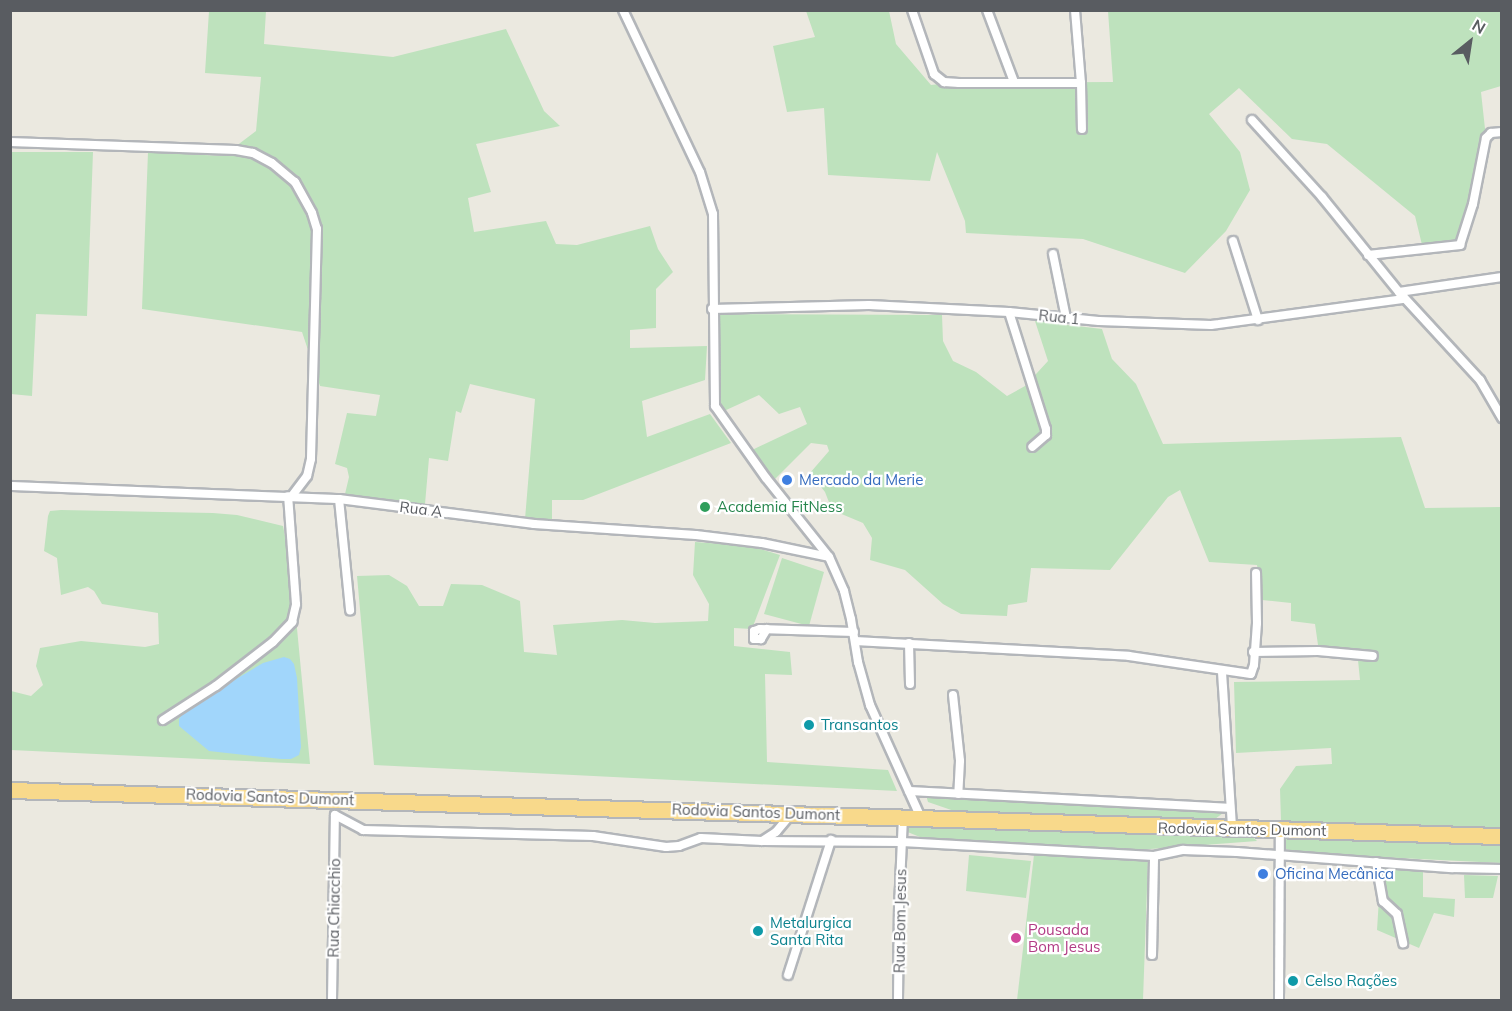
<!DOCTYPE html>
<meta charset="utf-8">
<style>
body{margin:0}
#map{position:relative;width:1512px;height:1011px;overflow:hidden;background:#ebe9e0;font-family:Mulish,sans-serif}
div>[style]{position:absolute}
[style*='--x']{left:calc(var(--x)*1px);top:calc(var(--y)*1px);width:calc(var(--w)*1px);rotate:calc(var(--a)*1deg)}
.green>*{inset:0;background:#bee2bd}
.water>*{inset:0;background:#a1d6fb}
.roads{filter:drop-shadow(2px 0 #b3b6ba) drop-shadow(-2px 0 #b3b6ba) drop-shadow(0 2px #b3b6ba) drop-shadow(0 -2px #b3b6ba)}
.street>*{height:8px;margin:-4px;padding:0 4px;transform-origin:4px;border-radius:4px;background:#fff}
.highway>*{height:15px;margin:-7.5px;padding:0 7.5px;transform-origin:7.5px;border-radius:7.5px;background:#f8d98b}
.dots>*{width:16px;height:16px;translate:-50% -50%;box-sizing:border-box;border:3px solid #fff;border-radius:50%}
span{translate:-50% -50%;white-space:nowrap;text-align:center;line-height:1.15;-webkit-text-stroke:4.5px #fff;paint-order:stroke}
.street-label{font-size:15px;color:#595c61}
.shop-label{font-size:15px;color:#366cbe}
.left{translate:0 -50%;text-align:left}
.leisure-label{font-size:15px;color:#27864d}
.culture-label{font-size:15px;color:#0d838f}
.hotel-label{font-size:15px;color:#b23c85}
.frame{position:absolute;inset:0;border:12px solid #595c61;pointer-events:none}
.north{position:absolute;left:1440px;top:12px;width:60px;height:60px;-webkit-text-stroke:4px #fff;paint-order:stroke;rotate:30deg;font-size:16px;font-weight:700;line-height:24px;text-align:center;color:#595c61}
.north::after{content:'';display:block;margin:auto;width:21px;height:27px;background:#595c61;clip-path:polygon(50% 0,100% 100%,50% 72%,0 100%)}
</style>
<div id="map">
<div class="green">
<i style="clip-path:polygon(209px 11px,266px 11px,264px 44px,393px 57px,506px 29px,544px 111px,560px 126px,476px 144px,491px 192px,468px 198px,474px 232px,546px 221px,556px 244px,577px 245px,650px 226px,658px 249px,673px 272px,656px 289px,656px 328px,630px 330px,630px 348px,707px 346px,705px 380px,642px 401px,647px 437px,710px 414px,731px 443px,583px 500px,552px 500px,552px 521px,525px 519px,535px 399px,470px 384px,461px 413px,456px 411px,448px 461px,429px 458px,425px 504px,345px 494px,349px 477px,347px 468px,335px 464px,347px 413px,376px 416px,380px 395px,320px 386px,302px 332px,142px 309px,148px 152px,223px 156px,256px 131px,261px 77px,205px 73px)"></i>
<i style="clip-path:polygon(806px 11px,889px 11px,896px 44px,931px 85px,949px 83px,1113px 82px,1108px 11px,1501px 11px,1501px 86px,1481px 92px,1486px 138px,1473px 204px,1453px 247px,1423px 249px,1415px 216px,1327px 144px,1292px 139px,1239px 88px,1209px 114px,1240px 152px,1250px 190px,1226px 231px,1185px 273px,1083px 239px,966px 233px,965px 221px,937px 152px,930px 181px,828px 175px,824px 108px,787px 112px,773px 46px,815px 37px)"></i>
<i style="clip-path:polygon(10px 152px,93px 152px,87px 316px,36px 314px,32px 396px,11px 394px)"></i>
<i style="clip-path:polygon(719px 314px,942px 315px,943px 341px,953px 361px,976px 372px,1007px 396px,1025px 386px,1048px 361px,1035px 321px,1102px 329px,1112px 359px,1136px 384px,1163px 444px,1401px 437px,1425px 508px,1501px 507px,1501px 829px,1281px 821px,1280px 789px,1296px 766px,1332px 764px,1331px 748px,1236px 753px,1234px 682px,1360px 680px,1357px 650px,1318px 645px,1315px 624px,1291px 621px,1291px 603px,1262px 600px,1257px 565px,1209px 562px,1180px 490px,1168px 497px,1110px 570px,1031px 568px,1027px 602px,1008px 605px,1007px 616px,961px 614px,943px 604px,905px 570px,870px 560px,872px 538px,863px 523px,832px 510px,825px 492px,810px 473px,829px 451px,827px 445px,811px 443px,774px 480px,752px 450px,807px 424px,800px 407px,779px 414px,759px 395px,724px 411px,718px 402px,716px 318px)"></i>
<i style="clip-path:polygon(61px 510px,213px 513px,237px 515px,283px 526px,291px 566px,310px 764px,11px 750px,11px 691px,31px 696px,43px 685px,36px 666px,40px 648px,81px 641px,145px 647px,159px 644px,158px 613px,102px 604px,94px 591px,88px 587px,61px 595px,57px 558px,44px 551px,48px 516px,50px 511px)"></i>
<i style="clip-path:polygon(695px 542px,750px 546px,780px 555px,752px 629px,734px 628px,734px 646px,790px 652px,792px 675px,765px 674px,767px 762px,888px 770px,897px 791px,374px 765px,357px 576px,389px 575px,407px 586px,419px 606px,443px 606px,451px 584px,482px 585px,520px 601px,524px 652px,557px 655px,553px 625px,622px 620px,655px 623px,708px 621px,709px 604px,693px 575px)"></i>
<i style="clip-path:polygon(782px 558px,824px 572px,809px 626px,764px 614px)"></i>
<i style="clip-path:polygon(926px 795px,1123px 806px,1140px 809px,1206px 810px,1223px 813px,1215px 819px,960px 813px,928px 802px)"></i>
<i style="clip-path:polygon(906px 826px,1253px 837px,1257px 841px,1137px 850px,971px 844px,925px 839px,905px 831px)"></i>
<i style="clip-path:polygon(1281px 837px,1501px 844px,1501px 863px,1297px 853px,1281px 847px)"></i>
<i style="clip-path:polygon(969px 855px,1031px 861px,1026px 898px,966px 891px)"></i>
<i style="clip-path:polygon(1034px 855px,1148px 860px,1143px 1000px,1017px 1000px)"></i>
<i style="clip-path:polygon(1381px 867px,1423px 871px,1423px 897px,1455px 899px,1454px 917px,1434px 913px,1419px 948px,1377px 930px)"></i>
<i style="clip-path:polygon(1464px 875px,1498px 876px,1493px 898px,1465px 898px)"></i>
</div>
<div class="water">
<i style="clip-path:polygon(284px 657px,290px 659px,294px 664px,297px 678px,301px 747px,299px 755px,291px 759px,281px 759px,209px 751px,179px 726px,179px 719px,187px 708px,263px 663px)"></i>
</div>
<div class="roads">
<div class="street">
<i style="--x:623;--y:10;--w:179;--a:64.6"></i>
<i style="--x:700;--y:172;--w:44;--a:72.8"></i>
<i style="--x:713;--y:214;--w:192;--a:89.4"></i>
<i style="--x:715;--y:406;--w:88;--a:54.7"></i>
<i style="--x:766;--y:478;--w:101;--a:51.4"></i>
<i style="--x:829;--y:557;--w:37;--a:66"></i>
<i style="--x:844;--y:591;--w:29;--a:76"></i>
<i style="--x:851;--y:619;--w:44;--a:80.8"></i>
<i style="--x:858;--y:662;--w:45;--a:74.4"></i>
<i style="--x:870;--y:705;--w:124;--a:65.7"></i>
<i style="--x:912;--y:10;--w:68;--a:71"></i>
<i style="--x:934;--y:74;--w:13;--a:39"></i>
<i style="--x:944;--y:82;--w:15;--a:4"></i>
<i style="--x:959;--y:83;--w:122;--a:0"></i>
<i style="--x:1081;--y:83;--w:73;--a:-94.7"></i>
<i style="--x:987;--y:10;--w:77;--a:69.4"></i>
<i style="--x:1081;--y:83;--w:46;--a:88.8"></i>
<i style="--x:1252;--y:120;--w:104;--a:47.7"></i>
<i style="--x:1322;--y:197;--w:122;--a:51"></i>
<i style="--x:1399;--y:292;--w:120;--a:47.4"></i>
<i style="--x:1480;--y:380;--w:44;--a:59.9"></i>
<i style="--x:10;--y:142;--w:226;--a:2"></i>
<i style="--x:236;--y:150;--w:17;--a:10"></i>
<i style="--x:253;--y:153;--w:21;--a:28"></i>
<i style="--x:272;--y:163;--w:30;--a:40"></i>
<i style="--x:295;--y:182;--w:35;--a:61"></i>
<i style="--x:312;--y:213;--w:17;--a:73"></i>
<i style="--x:317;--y:229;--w:230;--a:91.5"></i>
<i style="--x:311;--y:459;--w:17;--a:103"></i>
<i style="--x:307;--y:476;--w:25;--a:127"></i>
<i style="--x:1233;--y:241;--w:83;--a:72.4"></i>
<i style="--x:1053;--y:254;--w:65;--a:78.5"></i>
<i style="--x:1368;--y:255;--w:93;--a:-6.2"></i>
<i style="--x:1460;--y:245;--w:43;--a:-72.4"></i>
<i style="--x:1473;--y:204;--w:67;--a:-78.9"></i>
<i style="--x:1486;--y:138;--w:7;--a:-45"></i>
<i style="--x:1491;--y:133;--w:11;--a:-5"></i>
<i style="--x:1399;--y:292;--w:104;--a:-8.3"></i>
<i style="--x:712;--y:309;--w:157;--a:-1.5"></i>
<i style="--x:869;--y:305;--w:140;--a:2.9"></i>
<i style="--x:1009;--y:312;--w:90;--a:5.7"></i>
<i style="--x:1099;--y:321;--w:112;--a:2"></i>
<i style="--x:1211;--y:325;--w:195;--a:-7.7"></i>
<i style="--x:1009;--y:312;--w:123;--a:72.5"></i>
<i style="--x:1046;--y:429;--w:6;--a:90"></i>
<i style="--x:1046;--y:435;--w:18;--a:139"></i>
<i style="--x:10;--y:486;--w:329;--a:2.3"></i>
<i style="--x:339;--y:499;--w:197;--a:7.3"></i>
<i style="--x:534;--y:524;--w:162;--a:3.9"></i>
<i style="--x:696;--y:535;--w:66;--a:6.9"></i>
<i style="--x:762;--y:543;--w:68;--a:11.8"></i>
<i style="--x:339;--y:499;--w:112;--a:84.3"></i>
<i style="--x:767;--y:629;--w:12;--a:121"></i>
<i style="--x:761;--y:639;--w:7;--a:180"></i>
<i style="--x:754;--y:639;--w:8;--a:-90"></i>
<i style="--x:754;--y:631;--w:6;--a:-18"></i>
<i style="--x:760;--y:629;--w:94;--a:1.8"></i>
<i style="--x:855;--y:641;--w:274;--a:3.1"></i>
<i style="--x:1129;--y:656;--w:123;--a:8.4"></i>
<i style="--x:1251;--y:674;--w:9;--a:-72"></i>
<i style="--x:1254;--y:665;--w:42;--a:-85.9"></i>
<i style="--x:1257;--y:623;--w:50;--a:-91.1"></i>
<i style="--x:909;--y:643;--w:41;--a:88.6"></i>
<i style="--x:1253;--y:652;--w:65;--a:-0.9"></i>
<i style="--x:1318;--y:651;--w:55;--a:5.2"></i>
<i style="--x:1222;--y:672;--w:156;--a:86.3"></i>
<i style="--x:953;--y:695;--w:66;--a:83.9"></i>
<i style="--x:960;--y:761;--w:33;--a:93"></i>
<i style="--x:163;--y:720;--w:63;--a:-32.7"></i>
<i style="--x:216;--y:686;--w:72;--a:-37.7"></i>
<i style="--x:273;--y:642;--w:28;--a:-46"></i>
<i style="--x:292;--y:622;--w:18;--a:-77"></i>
<i style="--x:296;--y:604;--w:108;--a:-94.2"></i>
<i style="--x:909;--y:791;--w:320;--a:3"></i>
<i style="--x:762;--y:841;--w:140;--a:0.4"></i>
<i style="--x:902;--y:842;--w:252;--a:3.2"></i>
<i style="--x:1154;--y:856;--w:30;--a:-12"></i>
<i style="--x:1183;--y:850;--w:54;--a:2.1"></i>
<i style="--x:1237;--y:852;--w:216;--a:4.3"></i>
<i style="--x:1452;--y:868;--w:50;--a:1.1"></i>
<i style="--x:1376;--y:862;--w:40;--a:80"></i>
<i style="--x:1383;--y:901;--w:19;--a:43"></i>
<i style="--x:1397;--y:914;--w:30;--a:78"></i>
<i style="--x:1152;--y:955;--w:99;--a:-88.8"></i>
<i style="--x:788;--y:975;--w:142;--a:-72.3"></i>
<i style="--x:332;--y:1000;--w:185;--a:-89.1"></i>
<i style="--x:335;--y:815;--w:32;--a:28"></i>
<i style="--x:363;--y:830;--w:230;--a:1.5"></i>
<i style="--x:593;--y:836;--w:74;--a:8.6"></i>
<i style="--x:666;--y:847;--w:13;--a:-4"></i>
<i style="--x:679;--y:846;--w:23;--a:-20"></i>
<i style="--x:701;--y:838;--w:61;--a:2.8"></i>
<i style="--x:762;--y:841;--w:17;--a:-33"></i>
<i style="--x:776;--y:832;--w:23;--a:-50"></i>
<i style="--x:898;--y:1000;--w:92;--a:-89.4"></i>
<i style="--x:899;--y:908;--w:91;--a:-87.5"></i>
<i style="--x:1279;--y:1000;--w:171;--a:-89.7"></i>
</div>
<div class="highway">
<i style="--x:10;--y:790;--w:1493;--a:1.77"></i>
</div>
</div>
<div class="dots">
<i style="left:787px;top:480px;background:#3f7fe0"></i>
<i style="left:705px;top:507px;background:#2e9e5b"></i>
<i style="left:809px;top:725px;background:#0f9aa8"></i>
<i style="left:1263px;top:874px;background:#3f7fe0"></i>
<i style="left:758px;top:931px;background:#0f9aa8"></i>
<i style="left:1016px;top:938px;background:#d1479c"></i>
<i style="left:1293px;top:981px;background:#0f9aa8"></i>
</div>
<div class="street-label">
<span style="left:1059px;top:317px;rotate:6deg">Rua 1</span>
<span style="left:421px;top:509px;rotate:7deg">Rua A</span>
<span style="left:270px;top:797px;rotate:2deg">Rodovia Santos Dumont</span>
<span style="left:756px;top:812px;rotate:2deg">Rodovia Santos Dumont</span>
<span style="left:1242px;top:829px;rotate:1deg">Rodovia Santos Dumont</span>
<span style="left:334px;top:908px;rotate:-89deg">Rua Chiacchio</span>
<span style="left:900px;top:921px;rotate:-89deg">Rua Bom Jesus</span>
</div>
<div class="shop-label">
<span class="left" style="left:799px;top:480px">Mercado da Merie</span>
<span class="left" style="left:1275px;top:874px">Oficina Mecânica</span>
</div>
<div class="leisure-label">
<span class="left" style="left:717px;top:507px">Academia FitNess</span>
</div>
<div class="culture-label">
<span class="left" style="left:821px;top:725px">Transantos</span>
<span class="left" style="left:770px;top:931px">Metalurgica<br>Santa Rita</span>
<span class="left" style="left:1305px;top:981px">Celso Rações</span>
</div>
<div class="hotel-label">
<span class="left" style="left:1028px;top:938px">Pousada<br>Bom Jesus</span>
</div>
<div class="frame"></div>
<div class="north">N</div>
</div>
